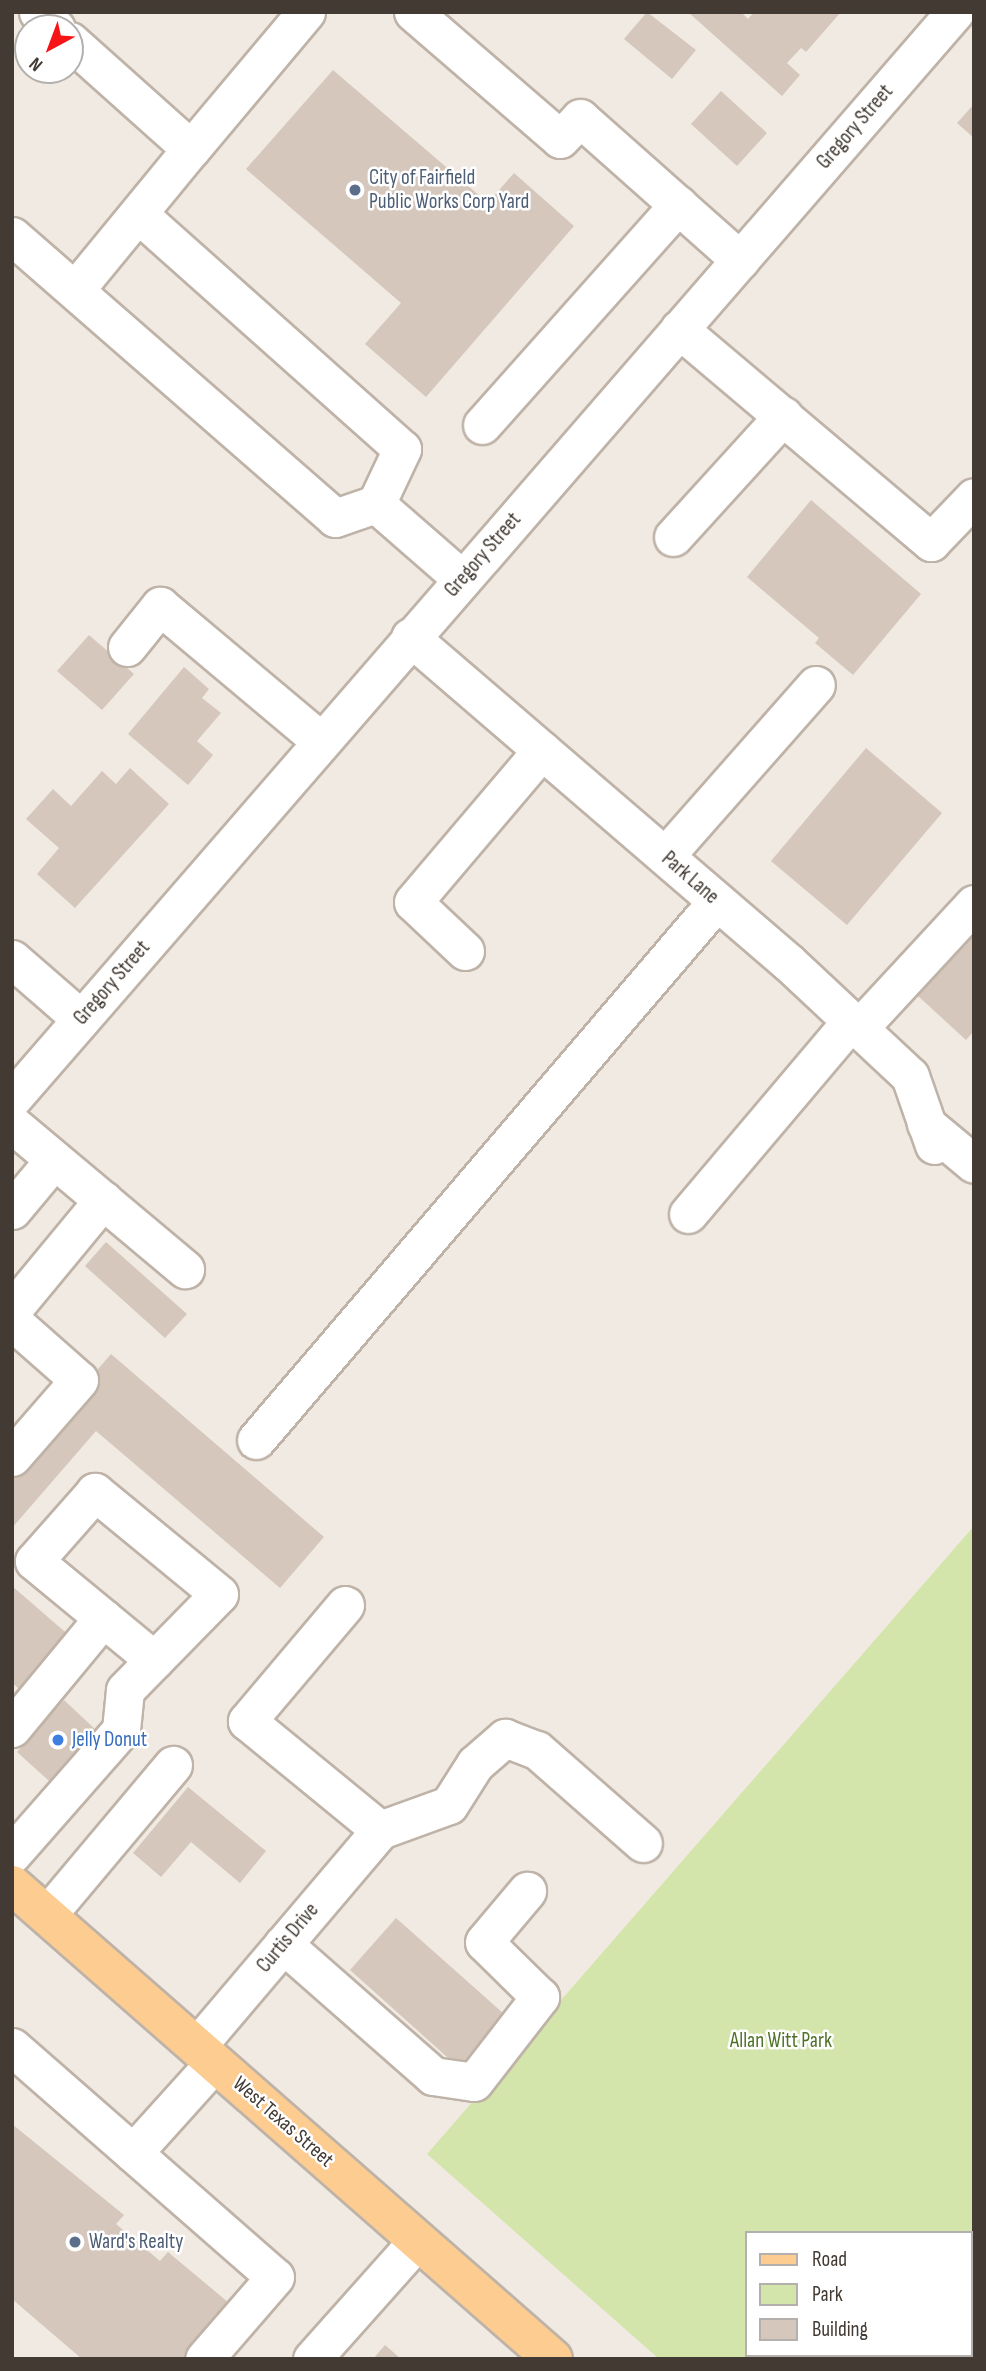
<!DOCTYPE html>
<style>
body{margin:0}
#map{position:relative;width:986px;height:2371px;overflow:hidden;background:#f1eae2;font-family:"Sofia Sans Condensed",sans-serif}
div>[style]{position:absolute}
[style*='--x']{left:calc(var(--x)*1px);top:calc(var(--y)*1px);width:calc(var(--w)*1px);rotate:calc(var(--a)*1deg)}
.green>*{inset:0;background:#d4e5ab}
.building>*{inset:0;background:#d5c7bb}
.roads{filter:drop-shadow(2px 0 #bfb3a8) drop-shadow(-2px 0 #bfb3a8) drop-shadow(0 2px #bfb3a8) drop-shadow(0 -2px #bfb3a8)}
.minor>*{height:37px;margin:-18.5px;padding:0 18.5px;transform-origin:18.5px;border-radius:18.5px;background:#fff}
.major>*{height:38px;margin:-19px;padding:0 19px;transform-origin:19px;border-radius:19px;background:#fccc90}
.dots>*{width:19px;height:19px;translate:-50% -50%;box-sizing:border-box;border:4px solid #fff;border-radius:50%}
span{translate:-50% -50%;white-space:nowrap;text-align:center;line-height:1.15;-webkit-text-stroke:5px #fff;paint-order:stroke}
.street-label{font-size:21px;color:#423a33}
.service-label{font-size:21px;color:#4e5e75}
.left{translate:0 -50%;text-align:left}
.shop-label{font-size:21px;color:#366cbe}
.park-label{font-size:21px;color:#507228}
.frame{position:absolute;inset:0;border:14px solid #423a33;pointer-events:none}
.legend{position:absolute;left:745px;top:2231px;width:228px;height:126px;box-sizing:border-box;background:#fff;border:2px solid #b3b0ad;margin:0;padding:9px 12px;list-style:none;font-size:21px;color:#423a33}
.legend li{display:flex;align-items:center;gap:14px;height:35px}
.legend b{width:35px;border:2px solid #b3b0ad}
.north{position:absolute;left:14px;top:14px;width:70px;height:70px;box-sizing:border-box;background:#fff;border:2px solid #b3b0ad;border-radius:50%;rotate:221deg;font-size:19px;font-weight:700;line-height:28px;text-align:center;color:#423a33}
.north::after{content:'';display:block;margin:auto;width:24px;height:32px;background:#f71416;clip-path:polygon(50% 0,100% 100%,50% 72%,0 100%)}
</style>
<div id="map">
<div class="green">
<i style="clip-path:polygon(evenodd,974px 1526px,974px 2359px,659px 2359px,427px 2154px,974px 1526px,746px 2233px,970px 2233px,970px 2355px,746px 2355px,746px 2233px)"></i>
</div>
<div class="building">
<i style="clip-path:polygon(647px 12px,696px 50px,672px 79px,624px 39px)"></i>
<i style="clip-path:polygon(688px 12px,741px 12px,748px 19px,754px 12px,841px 12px,806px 52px,801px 48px,787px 63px,800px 75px,782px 96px)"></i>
<i style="clip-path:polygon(333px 70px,488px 203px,514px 173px,574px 226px,426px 397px,365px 344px,401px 303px,246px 169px)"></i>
<i style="clip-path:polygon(721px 91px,767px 133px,737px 166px,691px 124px)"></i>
<i style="clip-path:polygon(974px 104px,974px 138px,957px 123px)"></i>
<i style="clip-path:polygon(811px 500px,921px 594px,853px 675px,815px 643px,819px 638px,747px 577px)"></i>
<i style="clip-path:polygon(89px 635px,134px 674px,102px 710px,57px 671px)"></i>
<i style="clip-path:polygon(184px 667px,209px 689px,202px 698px,221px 713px,197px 741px,213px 755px,188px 785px,128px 734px)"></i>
<i style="clip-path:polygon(866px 748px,942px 813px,847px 925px,771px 861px)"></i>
<i style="clip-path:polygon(130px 768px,169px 804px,75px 908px,37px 874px,59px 848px,26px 819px,53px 789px,71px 806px,102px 771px,116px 784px)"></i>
<i style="clip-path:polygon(974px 934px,974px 1031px,966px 1040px,918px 996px)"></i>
<i style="clip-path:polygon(106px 1242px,187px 1314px,165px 1338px,85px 1266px)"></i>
<i style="clip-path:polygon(111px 1354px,324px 1537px,280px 1588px,96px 1431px,12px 1528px,12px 1469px)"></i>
<i style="clip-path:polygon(12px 1586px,71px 1637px,23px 1692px,12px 1683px)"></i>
<i style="clip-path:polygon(64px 1700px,97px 1731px,58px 1789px,17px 1752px)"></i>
<i style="clip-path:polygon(188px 1787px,266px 1851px,240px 1883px,191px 1842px,161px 1877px,133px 1853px)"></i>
<i style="clip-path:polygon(396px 1918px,513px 2022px,466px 2074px,350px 1970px)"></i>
<i style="clip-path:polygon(12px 2124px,124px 2215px,116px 2224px,160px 2261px,168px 2252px,235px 2308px,192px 2359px,82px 2359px,12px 2299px)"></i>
<i style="clip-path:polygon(385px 2345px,401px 2359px,373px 2359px)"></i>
</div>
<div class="roads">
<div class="minor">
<i style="--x:38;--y:12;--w:24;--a:42"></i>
<i style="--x:413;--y:12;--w:194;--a:40.8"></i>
<i style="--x:560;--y:139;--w:29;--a:-46"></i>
<i style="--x:580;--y:118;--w:214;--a:41.6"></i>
<i style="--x:70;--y:41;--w:162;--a:41.8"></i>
<i style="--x:191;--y:149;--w:179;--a:-50"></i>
<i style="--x:12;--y:236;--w:429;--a:41.1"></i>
<i style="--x:335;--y:518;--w:43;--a:-18.9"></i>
<i style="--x:376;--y:504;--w:61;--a:-64.7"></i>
<i style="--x:402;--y:449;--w:353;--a:-138.3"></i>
<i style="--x:75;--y:290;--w:183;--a:-50.6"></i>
<i style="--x:679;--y:329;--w:330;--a:40.2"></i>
<i style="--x:931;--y:542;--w:62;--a:-46.3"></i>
<i style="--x:482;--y:425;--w:295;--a:-48.3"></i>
<i style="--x:376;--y:504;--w:114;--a:41.1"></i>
<i style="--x:673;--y:537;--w:164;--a:-47.7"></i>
<i style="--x:410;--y:637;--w:499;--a:40.7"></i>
<i style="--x:788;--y:962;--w:167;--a:43.1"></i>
<i style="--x:910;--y:1076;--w:73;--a:70.8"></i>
<i style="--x:127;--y:647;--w:53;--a:-51.2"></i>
<i style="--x:160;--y:606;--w:210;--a:40"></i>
<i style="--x:665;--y:856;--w:228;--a:-48.6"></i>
<i style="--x:465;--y:951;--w:71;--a:-136.7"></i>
<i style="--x:413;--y:902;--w:199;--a:-49.7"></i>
<i style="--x:12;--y:959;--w:91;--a:41"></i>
<i style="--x:859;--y:1028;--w:169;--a:-47.2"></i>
<i style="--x:12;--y:1099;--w:1439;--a:-49.06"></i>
<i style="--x:12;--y:1124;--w:226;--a:40"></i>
<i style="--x:926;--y:1124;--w:62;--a:39.8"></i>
<i style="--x:12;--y:1210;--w:65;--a:-50"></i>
<i style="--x:688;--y:1214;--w:253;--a:-49.8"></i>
<i style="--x:12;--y:1310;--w:143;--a:-50.4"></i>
<i style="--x:12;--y:1321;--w:89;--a:41.4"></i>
<i style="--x:79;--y:1380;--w:102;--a:131"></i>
<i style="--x:256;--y:1440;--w:709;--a:-49.46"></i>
<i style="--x:345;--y:1605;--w:152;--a:130.2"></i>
<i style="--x:247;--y:1721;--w:172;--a:39.3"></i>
<i style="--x:12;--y:1728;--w:143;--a:-50.4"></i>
<i style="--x:380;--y:1830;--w:73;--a:-19.9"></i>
<i style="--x:449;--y:1805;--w:49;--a:-57.6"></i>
<i style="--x:475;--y:1764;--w:40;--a:-41"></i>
<i style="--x:505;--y:1738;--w:34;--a:21"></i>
<i style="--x:537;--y:1750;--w:141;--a:41.3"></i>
<i style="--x:12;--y:1854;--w:165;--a:-48.7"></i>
<i style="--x:121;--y:1730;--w:40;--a:-84.3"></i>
<i style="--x:125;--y:1690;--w:134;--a:-45.6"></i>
<i style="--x:219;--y:1594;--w:161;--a:-140.6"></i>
<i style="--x:95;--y:1492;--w:92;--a:131.5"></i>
<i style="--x:34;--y:1561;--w:156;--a:39.5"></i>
<i style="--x:47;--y:1915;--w:196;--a:-50"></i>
<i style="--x:283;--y:1944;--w:200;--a:41.3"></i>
<i style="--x:433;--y:2076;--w:41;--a:8.3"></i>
<i style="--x:474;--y:2082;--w:108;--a:-52.2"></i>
<i style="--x:540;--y:1997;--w:78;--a:-135.5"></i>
<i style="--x:484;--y:1942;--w:67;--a:-49.9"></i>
<i style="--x:197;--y:2046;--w:283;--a:-49.7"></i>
<i style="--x:12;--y:2047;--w:349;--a:41.2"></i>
<i style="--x:275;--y:2277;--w:108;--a:130.9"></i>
<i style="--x:133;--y:2153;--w:122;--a:-48"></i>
<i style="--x:312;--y:2359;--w:159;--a:-48.3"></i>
</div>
<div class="major">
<i style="--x:12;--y:1885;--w:719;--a:41.22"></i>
</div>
</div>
<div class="dots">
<i style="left:355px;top:190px;background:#5c6f8a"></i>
<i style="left:58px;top:1740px;background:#3f7fe0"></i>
<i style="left:75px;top:2242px;background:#5c6f8a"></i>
</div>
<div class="street-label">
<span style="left:855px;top:127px;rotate:-49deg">Gregory Street</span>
<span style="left:483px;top:555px;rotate:-49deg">Gregory Street</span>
<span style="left:690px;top:878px;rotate:41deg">Park Lane</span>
<span style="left:112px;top:983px;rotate:-49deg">Gregory Street</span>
<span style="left:288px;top:1938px;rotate:-50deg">Curtis Drive</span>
<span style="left:283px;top:2122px;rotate:41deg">West Texas Street</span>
</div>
<div class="service-label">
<span class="left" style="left:369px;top:190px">City of Fairfield<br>Public Works Corp Yard</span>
<span class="left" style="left:89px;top:2242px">Ward's Realty</span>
</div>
<div class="shop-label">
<span class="left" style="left:72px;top:1740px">Jelly Donut</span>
</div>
<div class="park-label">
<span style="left:781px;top:2041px">Allan Witt Park</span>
</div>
<div class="frame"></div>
<ul class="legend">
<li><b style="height:9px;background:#fccc90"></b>Road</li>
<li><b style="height:19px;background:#d4e5ab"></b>Park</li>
<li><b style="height:19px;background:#d5c7bb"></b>Building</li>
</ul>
<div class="north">N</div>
</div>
